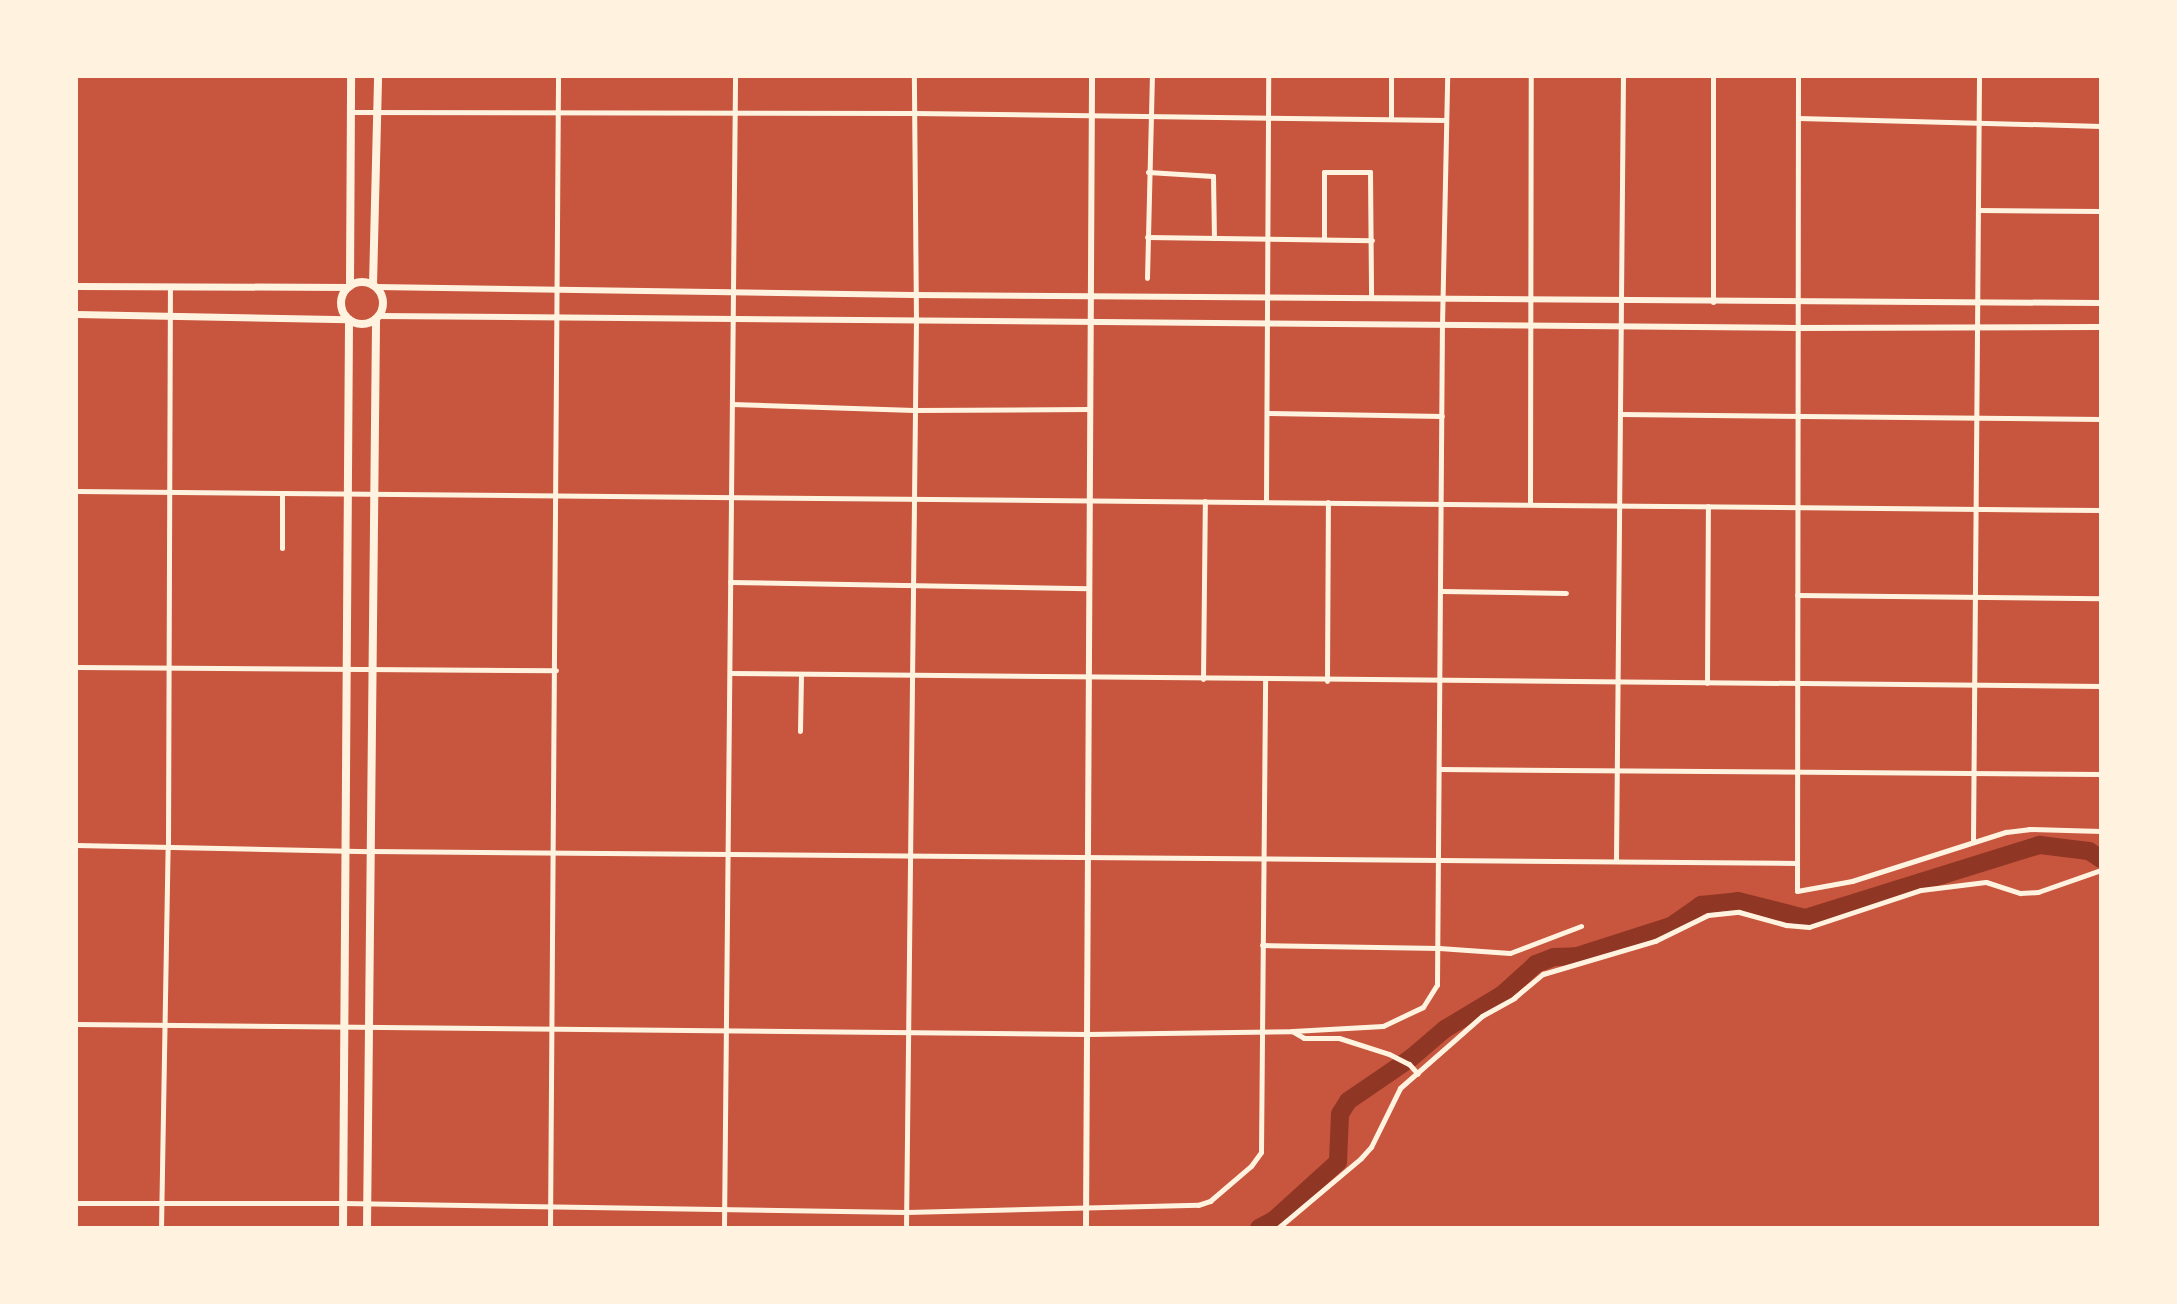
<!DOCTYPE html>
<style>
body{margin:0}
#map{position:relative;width:2177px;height:1304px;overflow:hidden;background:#c8553d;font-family:Poppins,sans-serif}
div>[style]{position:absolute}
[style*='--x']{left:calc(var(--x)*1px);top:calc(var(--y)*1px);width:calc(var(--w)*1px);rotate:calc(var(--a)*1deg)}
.river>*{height:18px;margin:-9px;padding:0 9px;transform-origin:9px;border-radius:9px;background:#8f3625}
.minor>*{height:5px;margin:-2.5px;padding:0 2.5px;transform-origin:2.5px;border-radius:2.5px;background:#fff3e0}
.tertiary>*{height:6px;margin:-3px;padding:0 3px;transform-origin:3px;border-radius:3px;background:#fff3e0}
.secondary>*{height:7px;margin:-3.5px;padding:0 3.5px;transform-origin:3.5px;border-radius:3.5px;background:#fff3e0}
.trunk>*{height:8px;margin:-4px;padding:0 4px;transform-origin:4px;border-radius:4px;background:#fff3e0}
.trunk>.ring{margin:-4px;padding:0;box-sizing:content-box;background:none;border:8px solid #fff3e0;border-radius:50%}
span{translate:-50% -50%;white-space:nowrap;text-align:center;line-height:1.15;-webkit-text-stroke:6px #fff3e0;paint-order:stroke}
.frame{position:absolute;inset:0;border:78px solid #fff3e0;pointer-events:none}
</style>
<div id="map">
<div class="river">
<i style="--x:1259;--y:1228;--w:17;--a:-28"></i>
<i style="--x:1274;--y:1220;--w:86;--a:-42.2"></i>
<i style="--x:1338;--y:1162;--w:48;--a:-87.6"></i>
<i style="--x:1340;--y:1114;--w:15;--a:-58"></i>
<i style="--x:1348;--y:1101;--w:76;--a:-34.3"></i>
<i style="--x:1411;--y:1058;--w:45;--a:-40.5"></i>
<i style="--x:1445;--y:1029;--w:68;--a:-31.1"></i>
<i style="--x:1503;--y:994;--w:45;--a:-42.3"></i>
<i style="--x:1536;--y:964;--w:19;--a:-21"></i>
<i style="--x:1554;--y:957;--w:23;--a:-2"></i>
<i style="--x:1577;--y:956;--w:99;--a:-17.7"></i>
<i style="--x:1671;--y:926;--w:37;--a:-35"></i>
<i style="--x:1701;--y:905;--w:37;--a:-6"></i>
<i style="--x:1738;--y:901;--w:69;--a:14.2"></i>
<i style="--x:1805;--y:918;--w:246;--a:-17.3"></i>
<i style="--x:2040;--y:845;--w:49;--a:7"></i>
<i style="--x:2089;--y:851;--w:14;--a:34"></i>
</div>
<div class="minor">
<i style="--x:1798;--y:76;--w:815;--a:90.07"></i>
<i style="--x:1797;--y:891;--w:56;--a:-10.3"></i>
<i style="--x:1852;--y:881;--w:162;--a:-17.7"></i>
<i style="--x:2006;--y:832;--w:23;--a:-7"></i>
<i style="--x:2029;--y:829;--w:72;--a:1.6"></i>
<i style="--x:351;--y:112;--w:562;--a:0.1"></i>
<i style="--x:913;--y:113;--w:533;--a:0.75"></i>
<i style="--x:1798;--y:118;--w:303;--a:1.5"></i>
<i style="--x:1391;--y:119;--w:43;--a:-90"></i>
<i style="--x:1148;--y:172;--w:65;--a:3.5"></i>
<i style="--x:1213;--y:176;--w:62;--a:89.1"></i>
<i style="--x:1978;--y:210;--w:123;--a:0.5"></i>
<i style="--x:1147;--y:237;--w:225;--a:0.8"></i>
<i style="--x:1324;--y:239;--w:67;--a:-90"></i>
<i style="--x:1324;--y:172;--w:46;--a:0"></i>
<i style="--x:1370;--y:172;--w:124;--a:89.5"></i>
<i style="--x:1147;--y:278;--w:202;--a:-88.6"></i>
<i style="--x:1713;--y:302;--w:226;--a:-90"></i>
<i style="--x:732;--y:404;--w:182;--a:1.9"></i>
<i style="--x:914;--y:410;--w:176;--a:-0.3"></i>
<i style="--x:1268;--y:413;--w:174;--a:1"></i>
<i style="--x:1621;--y:414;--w:480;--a:0.6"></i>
<i style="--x:76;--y:491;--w:2025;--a:0.54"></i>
<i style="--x:282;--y:495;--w:53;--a:90"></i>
<i style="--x:1266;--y:502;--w:426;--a:-89.7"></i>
<i style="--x:1530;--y:504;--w:428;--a:-89.9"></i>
<i style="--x:730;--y:582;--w:358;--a:1"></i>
<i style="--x:1442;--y:591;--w:124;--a:0.9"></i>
<i style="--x:1797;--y:595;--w:304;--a:0.6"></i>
<i style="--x:76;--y:667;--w:480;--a:0.4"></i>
<i style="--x:730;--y:673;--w:1371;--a:0.54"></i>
<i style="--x:1203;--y:679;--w:178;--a:-89.4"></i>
<i style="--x:1327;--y:681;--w:179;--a:-89.7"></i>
<i style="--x:1707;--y:683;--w:177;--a:-89.7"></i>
<i style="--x:800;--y:731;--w:57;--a:-89"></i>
<i style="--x:1440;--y:769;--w:661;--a:0.43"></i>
<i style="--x:1973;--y:841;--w:765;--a:-89.55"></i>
<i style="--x:76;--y:845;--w:294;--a:1.2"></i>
<i style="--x:370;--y:851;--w:1427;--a:0.48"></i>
<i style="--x:1616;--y:860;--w:784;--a:-89.49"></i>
<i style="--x:1262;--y:945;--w:177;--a:1"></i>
<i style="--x:1439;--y:948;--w:71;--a:4"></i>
<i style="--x:1510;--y:953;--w:76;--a:-20.8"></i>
<i style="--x:76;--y:1024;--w:1011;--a:0.57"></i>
<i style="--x:1087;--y:1034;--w:205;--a:-0.8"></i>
<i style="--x:1292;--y:1031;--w:14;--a:30"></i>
<i style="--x:1304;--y:1038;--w:35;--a:0"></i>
<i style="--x:1339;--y:1038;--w:52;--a:17.7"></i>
<i style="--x:1389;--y:1054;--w:22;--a:27"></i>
<i style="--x:1409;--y:1064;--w:13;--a:48"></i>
<i style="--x:1293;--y:1031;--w:90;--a:-3.2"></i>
<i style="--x:1383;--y:1026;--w:44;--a:-25.4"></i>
<i style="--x:1423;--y:1007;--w:26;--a:-58"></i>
<i style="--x:1437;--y:985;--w:660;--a:-89.57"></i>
<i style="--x:1442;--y:325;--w:249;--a:-88.8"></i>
<i style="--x:76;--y:1203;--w:267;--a:0"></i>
<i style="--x:343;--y:1203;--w:563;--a:0.92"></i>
<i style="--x:906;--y:1212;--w:292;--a:-1.4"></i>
<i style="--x:1198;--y:1205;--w:13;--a:-18"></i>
<i style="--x:1210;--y:1201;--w:54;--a:-40.5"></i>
<i style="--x:1251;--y:1166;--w:17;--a:-54"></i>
<i style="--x:1261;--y:1152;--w:472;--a:-89.5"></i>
<i style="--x:161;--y:1228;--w:382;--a:-89"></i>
<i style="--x:168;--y:846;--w:560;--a:-89.8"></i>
<i style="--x:550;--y:1228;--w:1152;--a:-89.6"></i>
<i style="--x:724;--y:1228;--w:1152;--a:-89.45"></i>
<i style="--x:906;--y:1228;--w:907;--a:-89.37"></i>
<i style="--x:916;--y:321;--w:245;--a:-90.5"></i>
<i style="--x:1278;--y:1228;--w:109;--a:-40.1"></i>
<i style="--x:1361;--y:1158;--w:15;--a:-48"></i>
<i style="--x:1371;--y:1147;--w:66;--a:-63.8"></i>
<i style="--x:1400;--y:1088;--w:109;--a:-41.3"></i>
<i style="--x:1482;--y:1016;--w:37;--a:-29"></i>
<i style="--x:1514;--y:998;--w:38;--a:-40"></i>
<i style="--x:1543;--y:974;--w:117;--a:-16.4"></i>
<i style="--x:1655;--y:941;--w:59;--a:-26.1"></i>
<i style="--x:1708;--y:915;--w:31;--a:-6"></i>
<i style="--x:1739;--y:912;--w:49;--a:15.5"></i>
<i style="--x:1786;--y:925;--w:23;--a:5"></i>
<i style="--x:1809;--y:927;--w:118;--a:-18.3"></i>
<i style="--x:1921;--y:890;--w:65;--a:-7"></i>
<i style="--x:1986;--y:882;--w:36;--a:18"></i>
<i style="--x:2020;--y:893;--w:18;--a:-3"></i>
<i style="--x:2038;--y:892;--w:67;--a:-19.2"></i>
</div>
<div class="tertiary">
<i style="--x:376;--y:287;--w:537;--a:0.85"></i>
<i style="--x:913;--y:295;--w:1188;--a:0.39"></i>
<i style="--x:378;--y:316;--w:1418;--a:0.48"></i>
<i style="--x:1796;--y:328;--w:305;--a:-0.2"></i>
<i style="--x:1086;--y:1228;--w:1152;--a:-89.7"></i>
</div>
<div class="secondary">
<i style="--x:76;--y:286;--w:272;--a:0.2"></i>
<i style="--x:76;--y:314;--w:272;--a:1.1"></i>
</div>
<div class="trunk">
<i class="ring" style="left:341px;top:282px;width:34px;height:34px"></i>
<i style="--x:373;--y:285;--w:209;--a:-88.6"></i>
<i style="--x:350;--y:286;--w:210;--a:-89.7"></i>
<i style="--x:343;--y:1228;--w:908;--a:-89.62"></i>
<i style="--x:367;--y:1228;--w:909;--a:-89.43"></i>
</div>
<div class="frame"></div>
</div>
